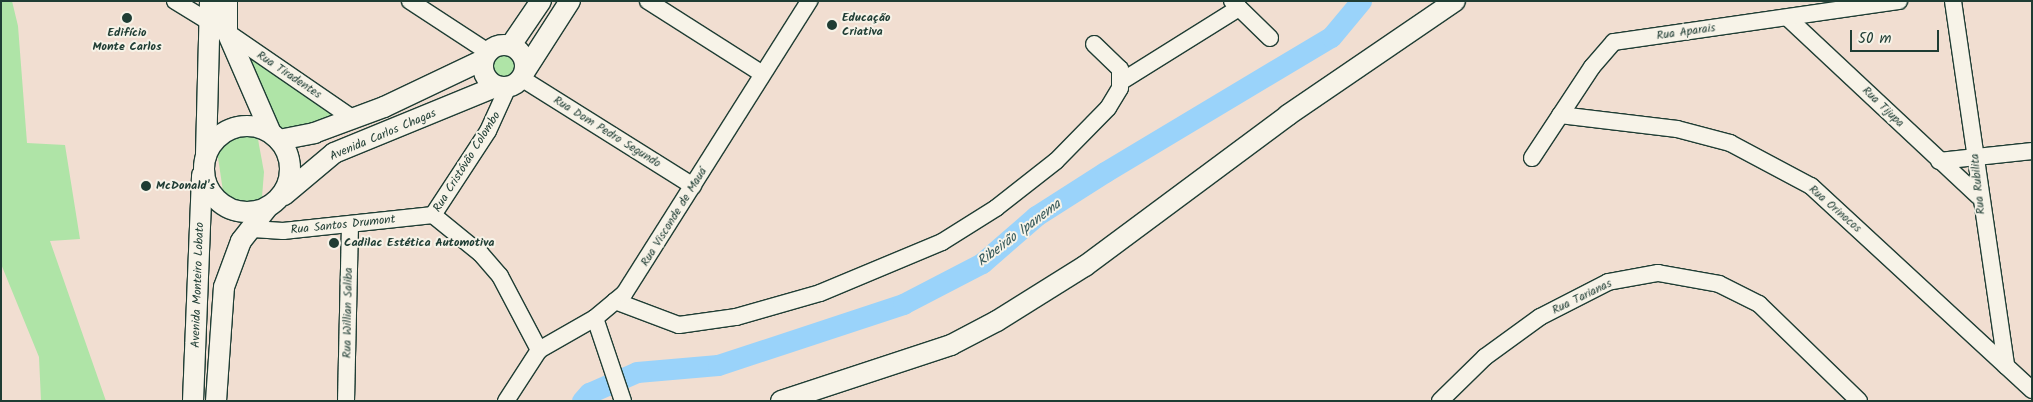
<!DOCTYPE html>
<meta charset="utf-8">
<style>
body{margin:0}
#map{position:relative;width:2033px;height:402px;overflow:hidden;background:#f1ded1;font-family:Kalam,sans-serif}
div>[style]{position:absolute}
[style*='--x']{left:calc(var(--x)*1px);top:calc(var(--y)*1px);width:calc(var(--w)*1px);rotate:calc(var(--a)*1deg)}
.green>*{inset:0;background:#afe4a7}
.round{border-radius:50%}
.river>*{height:21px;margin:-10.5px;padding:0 10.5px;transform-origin:10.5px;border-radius:10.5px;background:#9ad3fa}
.roads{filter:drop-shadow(1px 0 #1f3d34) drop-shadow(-1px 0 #1f3d34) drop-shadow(0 1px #1f3d34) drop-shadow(0 -1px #1f3d34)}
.minor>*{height:16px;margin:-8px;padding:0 8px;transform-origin:8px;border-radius:8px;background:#f7f3e8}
.major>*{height:20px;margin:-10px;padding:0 10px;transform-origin:10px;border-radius:10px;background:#f7f3e8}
.major>.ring{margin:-10px;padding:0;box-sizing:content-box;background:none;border:20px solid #f7f3e8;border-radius:50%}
.dots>*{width:14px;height:14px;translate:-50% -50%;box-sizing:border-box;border:2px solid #f7f3e8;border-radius:50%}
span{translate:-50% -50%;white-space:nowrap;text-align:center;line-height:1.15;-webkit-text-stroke:4px #f7f3e8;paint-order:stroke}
.poi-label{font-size:12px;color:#1f3d34;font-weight:700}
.left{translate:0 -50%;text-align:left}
.street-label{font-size:12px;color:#1f3d34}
.water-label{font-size:14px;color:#385b5c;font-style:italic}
.frame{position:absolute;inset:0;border:2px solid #1f3d34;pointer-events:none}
.scale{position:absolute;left:1850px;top:30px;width:89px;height:22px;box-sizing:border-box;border:2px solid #1f3d34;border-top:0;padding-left:6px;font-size:15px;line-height:18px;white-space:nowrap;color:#1f3d34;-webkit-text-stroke:4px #f7f3e8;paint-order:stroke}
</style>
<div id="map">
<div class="green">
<i style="clip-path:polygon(1px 1px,12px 1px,18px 26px,27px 143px,65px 145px,80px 239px,50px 241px,106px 401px,41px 401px,39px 357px,1px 264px)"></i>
<i class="round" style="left:488px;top:50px;width:32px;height:32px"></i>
<i style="clip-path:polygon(249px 52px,335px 114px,322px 125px,281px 133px,251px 73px)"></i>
<i style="clip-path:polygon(251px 130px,257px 134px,264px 172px,262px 197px,257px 206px,235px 206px,224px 198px,216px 144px,233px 133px)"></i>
</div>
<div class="river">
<i style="--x:582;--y:401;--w:11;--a:-49"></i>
<i style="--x:589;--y:393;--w:52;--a:-23.6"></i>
<i style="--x:637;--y:372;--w:81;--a:-4.9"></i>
<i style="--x:718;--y:365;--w:195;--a:-18.2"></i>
<i style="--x:903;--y:304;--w:89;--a:-27.4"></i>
<i style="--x:982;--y:263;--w:72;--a:-41"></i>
<i style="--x:1036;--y:216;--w:82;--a:-32.5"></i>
<i style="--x:1105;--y:172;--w:263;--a:-30.9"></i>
<i style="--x:1331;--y:37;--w:47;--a:-50.2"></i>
</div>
<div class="roads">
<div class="minor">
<i style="--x:175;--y:1;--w:42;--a:31.4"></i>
<i style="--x:410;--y:1;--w:93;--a:33.2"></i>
<i style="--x:648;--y:1;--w:134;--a:32.5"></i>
<i style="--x:1232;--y:1;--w:53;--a:44.2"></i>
<i style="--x:1953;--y:1;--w:369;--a:81.7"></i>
<i style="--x:1788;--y:18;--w:260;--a:43.1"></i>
<i style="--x:227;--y:32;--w:152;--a:34.5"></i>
<i style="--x:521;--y:78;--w:203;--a:32.1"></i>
<i style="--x:1122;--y:81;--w:138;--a:-32"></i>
<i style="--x:1560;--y:115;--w:118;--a:6.8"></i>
<i style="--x:1677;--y:129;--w:55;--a:14.8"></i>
<i style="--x:1730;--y:143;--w:92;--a:28"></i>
<i style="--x:1811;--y:186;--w:301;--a:42.7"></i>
<i style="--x:1532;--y:158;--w:109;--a:-56.6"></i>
<i style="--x:1592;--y:67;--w:33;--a:-49"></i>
<i style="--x:1614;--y:42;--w:288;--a:-8.2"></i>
<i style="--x:1939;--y:161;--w:94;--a:-6.1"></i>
<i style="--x:433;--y:215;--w:62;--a:39.1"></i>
<i style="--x:481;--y:254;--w:29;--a:49"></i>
<i style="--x:500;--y:276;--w:84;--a:62.2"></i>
<i style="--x:433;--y:215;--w:100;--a:-56.8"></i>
<i style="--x:488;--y:131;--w:48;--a:-65.6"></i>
<i style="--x:253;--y:229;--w:30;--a:4"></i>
<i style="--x:283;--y:231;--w:151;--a:-6.1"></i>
<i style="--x:615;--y:301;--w:68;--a:20.6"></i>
<i style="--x:679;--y:325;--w:58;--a:-8"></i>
<i style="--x:736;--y:317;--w:87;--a:-15.9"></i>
<i style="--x:820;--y:293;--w:132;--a:-22.7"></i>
<i style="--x:942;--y:242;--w:64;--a:-32.2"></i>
<i style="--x:996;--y:208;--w:76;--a:-38.1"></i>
<i style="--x:1056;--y:161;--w:74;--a:-45.5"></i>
<i style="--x:1108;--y:108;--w:23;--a:-59"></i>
<i style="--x:1120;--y:88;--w:19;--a:-90"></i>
<i style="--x:1120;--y:69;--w:36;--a:-136"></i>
<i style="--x:595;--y:318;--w:88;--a:71.4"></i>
<i style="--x:346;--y:401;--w:176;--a:-88.7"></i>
<i style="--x:506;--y:401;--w:61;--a:-57.1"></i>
<i style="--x:539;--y:350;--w:64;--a:-29.7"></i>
<i style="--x:595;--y:318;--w:38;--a:-40"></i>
<i style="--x:624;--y:294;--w:347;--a:-57.7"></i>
<i style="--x:1440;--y:401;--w:63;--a:-44.4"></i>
<i style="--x:1485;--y:357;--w:68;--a:-36"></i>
<i style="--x:1540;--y:317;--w:76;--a:-27.2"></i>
<i style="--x:1608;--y:282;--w:51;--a:-10.2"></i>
<i style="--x:1658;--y:273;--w:62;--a:10.2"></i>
<i style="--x:1719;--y:284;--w:45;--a:26.6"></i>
<i style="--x:1759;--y:304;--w:139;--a:44.1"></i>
</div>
<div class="major">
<i style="--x:227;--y:1;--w:31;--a:90"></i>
<i style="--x:227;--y:32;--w:108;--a:66.5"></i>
<i class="ring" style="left:483px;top:45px;width:22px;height:22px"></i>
<i style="--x:511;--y:45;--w:53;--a:-55.7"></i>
<i style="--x:525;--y:71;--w:83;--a:-57.3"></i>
<i class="ring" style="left:204px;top:126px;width:66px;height:66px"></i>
<i style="--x:279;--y:140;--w:36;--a:-11"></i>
<i style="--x:314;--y:133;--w:75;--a:-20.4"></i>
<i style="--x:384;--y:107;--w:110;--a:-25.4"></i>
<i style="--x:206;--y:154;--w:153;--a:-88.5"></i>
<i style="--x:284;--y:195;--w:65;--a:-40"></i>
<i style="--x:334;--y:153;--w:176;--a:-22.3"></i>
<i style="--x:193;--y:401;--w:226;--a:-87.7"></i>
<i style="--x:216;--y:401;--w:114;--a:-86"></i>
<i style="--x:224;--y:287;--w:49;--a:-69.7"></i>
<i style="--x:241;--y:241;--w:42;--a:-51.8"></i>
<i style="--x:781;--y:401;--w:179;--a:-18.2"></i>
<i style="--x:951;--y:345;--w:52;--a:-27.6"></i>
<i style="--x:997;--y:321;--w:104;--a:-32"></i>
<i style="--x:1085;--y:266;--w:253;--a:-36.6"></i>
<i style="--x:1288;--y:115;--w:202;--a:-34.3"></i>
</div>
</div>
<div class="dots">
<i style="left:127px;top:18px;background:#1f3d34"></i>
<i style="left:832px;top:25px;background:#1f3d34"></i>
<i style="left:146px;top:186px;background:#1f3d34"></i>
<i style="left:334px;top:243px;background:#1f3d34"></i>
</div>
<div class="poi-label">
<span class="left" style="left:842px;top:25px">Educação<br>Criativa</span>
<span style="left:127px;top:40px">Edifício<br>Monte Carlos</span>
<span class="left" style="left:156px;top:186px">McDonald's</span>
<span class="left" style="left:344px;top:243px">Cadilac Estética Automotiva</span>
</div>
<div class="street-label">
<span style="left:1686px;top:32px;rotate:-8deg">Rua Aparais</span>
<span style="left:289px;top:75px;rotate:34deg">Rua Tiradentes</span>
<span style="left:1883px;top:107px;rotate:44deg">Rua Tijupa</span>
<span style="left:607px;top:132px;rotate:32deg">Rua Dom Pedro Segundo</span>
<span style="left:383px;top:135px;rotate:-23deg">Avenida Carlos Chagas</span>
<span style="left:467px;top:162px;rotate:-58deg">Rua Cristóvão Colombo</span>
<span style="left:1978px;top:184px;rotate:-96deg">Rua Rubilita</span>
<span style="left:1835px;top:209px;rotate:41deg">Rua Orinocos</span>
<span style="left:674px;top:217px;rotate:-58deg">Rua Visconde de Mauá</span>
<span style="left:343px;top:225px;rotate:-6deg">Rua Santos Drumont</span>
<span style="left:198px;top:285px;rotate:-88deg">Avenida Monteiro Lobato</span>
<span style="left:1582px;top:297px;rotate:-26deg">Rua Tarianas</span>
<span style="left:348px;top:313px;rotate:-89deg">Rua Willian Saliba</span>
</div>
<div class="water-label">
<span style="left:1019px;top:233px;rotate:-37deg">Ribeirão Ipanema</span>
</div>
<div class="frame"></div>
<div class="scale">50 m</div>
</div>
